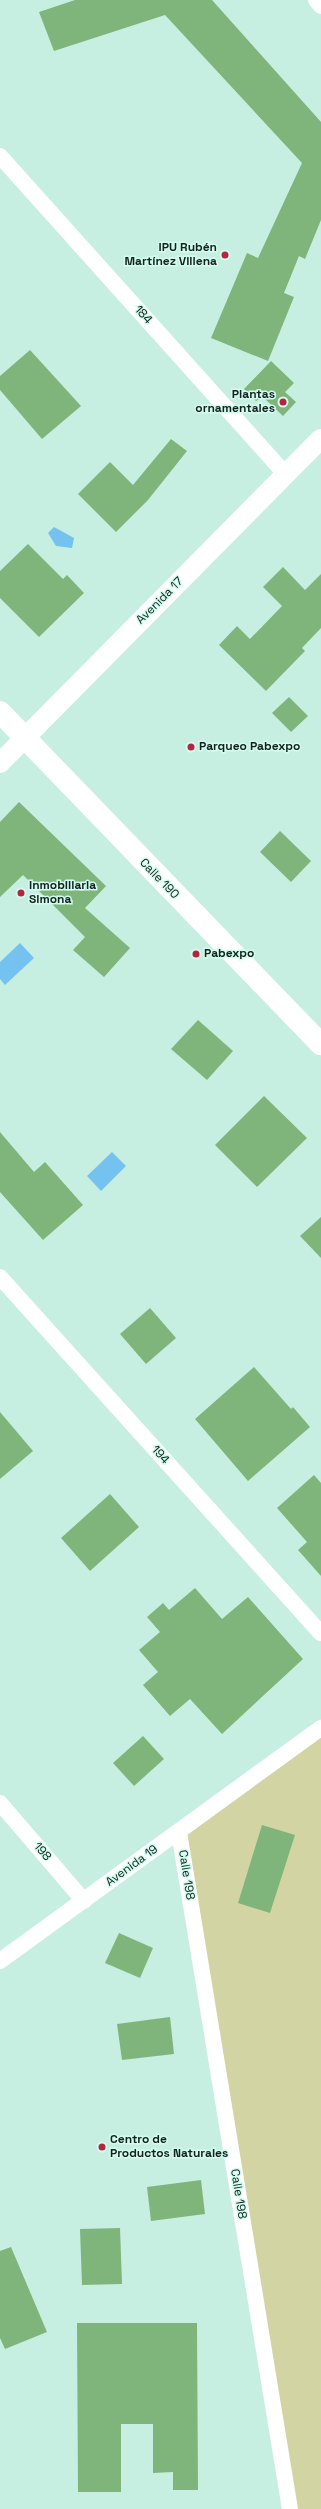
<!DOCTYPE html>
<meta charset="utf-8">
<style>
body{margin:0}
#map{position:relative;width:321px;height:2509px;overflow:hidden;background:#c6efe2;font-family:"Space Grotesk",sans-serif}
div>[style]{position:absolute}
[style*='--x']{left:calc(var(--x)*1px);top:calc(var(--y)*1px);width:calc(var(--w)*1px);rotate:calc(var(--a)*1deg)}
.green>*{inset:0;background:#d2d5a3}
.water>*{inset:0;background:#75c2f0}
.building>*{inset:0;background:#7fb57a}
.minor>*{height:16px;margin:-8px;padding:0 8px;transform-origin:8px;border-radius:8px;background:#fff}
.tertiary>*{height:20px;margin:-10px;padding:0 10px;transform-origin:10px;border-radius:10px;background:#fff}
.secondary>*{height:22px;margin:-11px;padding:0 11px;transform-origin:11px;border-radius:11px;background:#fff}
.dots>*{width:11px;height:11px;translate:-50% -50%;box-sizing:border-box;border:2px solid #d3fcef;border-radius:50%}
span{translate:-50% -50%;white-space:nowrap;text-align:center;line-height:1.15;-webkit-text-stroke:3px #d3fcef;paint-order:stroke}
.poi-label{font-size:12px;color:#12221d;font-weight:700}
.right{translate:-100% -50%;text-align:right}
.left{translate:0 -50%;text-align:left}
.street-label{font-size:12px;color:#12221d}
</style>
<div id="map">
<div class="green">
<i style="clip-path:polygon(321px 1728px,321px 2509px,290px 2509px,179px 1832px)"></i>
</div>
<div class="water">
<i style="clip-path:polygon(54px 527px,74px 538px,72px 548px,56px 546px,48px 533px)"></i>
<i style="clip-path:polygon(20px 943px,34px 958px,5px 985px,0 979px,0 962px)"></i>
<i style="clip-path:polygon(112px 1152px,126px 1166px,101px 1191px,87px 1176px)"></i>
</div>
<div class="building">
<i style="clip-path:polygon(75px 0,212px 0,321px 122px,321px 220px,305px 259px,299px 256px,284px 293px,294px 297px,268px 361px,211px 338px,247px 253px,258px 258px,302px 163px,165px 15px,54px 51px,39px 12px)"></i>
<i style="clip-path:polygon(30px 350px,81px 406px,42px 439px,0 390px,0 376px)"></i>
<i style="clip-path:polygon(271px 361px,294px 383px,285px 392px,296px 402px,283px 416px,263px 397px,256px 401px,244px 389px)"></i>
<i style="clip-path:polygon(171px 439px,187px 451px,148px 500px,116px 532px,78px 494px,110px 462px,133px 485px)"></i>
<i style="clip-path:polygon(28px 544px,63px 579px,67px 575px,84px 593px,39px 637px,0 598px,0 571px)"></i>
<i style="clip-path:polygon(283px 567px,305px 590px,321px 574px,321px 628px,302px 648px,305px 651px,266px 691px,219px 645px,237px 626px,250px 639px,282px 606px,263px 587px)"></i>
<i style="clip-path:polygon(289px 697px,308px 716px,291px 732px,272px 713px)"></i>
<i style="clip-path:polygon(19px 802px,106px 886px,85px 908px,130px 948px,104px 977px,73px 950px,85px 937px,23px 875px,0 897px,0 822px)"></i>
<i style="clip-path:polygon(280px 831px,311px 861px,291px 882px,260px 852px)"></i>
<i style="clip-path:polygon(198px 1020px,233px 1051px,207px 1080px,171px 1049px)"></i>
<i style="clip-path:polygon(264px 1096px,307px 1138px,257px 1187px,215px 1145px)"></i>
<i style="clip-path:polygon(0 1132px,34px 1172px,45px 1162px,83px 1205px,43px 1240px,0 1192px)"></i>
<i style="clip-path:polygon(321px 1217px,321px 1258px,300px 1236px)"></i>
<i style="clip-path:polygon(150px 1308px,176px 1338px,146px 1364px,120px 1334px)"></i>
<i style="clip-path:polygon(254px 1367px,291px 1409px,293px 1407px,310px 1427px,248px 1481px,195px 1419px)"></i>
<i style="clip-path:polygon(0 1412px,33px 1451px,0 1479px)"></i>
<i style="clip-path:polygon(314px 1475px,321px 1483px,321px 1576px,298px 1550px,307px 1542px,277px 1508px)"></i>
<i style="clip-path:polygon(110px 1494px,139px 1527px,90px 1571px,61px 1538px)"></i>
<i style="clip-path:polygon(195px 1588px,222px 1619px,248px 1597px,303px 1659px,222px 1734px,190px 1699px,170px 1716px,143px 1685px,158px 1672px,139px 1650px,160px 1632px,147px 1617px,163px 1603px,169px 1610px)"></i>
<i style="clip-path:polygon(143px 1736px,164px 1759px,134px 1786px,113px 1763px)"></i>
<i style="clip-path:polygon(262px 1825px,295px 1835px,270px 1913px,238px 1903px)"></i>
<i style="clip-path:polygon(119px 1933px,153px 1948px,140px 1978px,105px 1963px)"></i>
<i style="clip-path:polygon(170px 2017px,174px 2054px,122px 2060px,117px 2024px)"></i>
<i style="clip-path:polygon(201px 2180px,205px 2214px,151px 2221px,147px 2187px)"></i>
<i style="clip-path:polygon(120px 2228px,122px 2284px,82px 2285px,80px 2229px)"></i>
<i style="clip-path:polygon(11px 2247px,47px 2332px,5px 2349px,0 2338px,0 2251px)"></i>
<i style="clip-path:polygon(77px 2323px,197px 2323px,198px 2490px,173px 2490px,173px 2472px,153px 2473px,153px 2424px,121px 2424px,121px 2492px,78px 2492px)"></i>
</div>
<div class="minor">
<i style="--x:316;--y:0;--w:8;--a:50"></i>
<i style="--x:0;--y:156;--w:428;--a:48.1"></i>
<i style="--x:0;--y:1277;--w:479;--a:48"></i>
<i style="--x:0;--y:1803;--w:129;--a:49.4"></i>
<i style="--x:179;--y:1832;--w:686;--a:80.69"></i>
<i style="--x:0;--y:1961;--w:397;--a:-36"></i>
</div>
<div class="tertiary">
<i style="--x:0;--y:763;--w:456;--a:-45.3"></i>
</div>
<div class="secondary">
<i style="--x:0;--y:712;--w:462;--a:46"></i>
</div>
<div class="dots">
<i style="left:225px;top:255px;background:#b6243e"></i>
<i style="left:283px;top:402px;background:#b6243e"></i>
<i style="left:191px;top:747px;background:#b6243e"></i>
<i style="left:21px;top:893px;background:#b6243e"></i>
<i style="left:196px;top:954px;background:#b6243e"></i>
<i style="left:102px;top:2147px;background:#b6243e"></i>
</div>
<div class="poi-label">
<span class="right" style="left:217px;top:255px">IPU Rubén<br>Martínez Villena</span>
<span class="right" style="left:275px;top:402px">Plantas<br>ornamentales</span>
<span class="left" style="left:199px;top:747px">Parqueo Pabexpo</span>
<span class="left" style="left:29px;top:893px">Inmobiliaria<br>Simona</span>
<span class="left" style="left:204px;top:954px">Pabexpo</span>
<span class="left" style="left:110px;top:2147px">Centro de<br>Productos Naturales</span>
</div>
<div class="street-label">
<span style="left:143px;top:315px;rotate:48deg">184</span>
<span style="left:160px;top:601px;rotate:-45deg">Avenida 17</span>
<span style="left:159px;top:879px;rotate:46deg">Calle 190</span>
<span style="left:160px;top:1455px;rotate:48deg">194</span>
<span style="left:42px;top:1852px;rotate:49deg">198</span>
<span style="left:132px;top:1866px;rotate:-36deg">Avenida 19</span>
<span style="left:186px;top:1875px;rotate:81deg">Calle 198</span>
<span style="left:238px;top:2194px;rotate:81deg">Calle 198</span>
</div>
</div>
